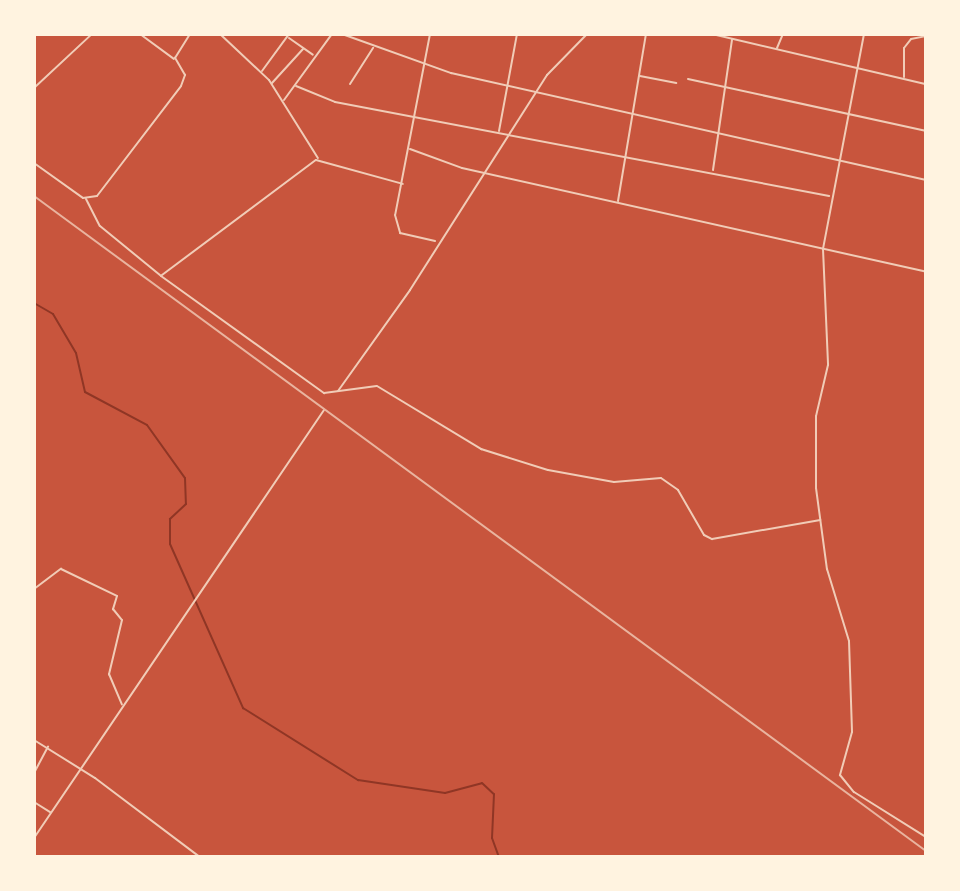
<!DOCTYPE html>
<style>
body{margin:0}
#map{position:relative;width:960px;height:891px;overflow:hidden;background:#c8553d;font-family:Jost,sans-serif}
div>[style]{position:absolute}
[style*='--x']{left:calc(var(--x)*1px);top:calc(var(--y)*1px);width:calc(var(--w)*1px);rotate:calc(var(--a)*1deg)}
.stream>*{height:2px;margin:-1px;padding:0 1px;transform-origin:1px;border-radius:1px;background:#8f3625}
.minor>*{height:2px;margin:-1px;padding:0 1px;transform-origin:1px;border-radius:1px;background:#f1ccb7}
.rail>*{height:2px;margin:-1px;padding:0 1px;transform-origin:1px;border-radius:1px;background:#e9b49f}
span{translate:-50% -50%;white-space:nowrap;text-align:center;line-height:1.15;-webkit-text-stroke:8px #fff3e0;paint-order:stroke}
.frame{position:absolute;inset:0;border:36px solid #fff3e0;pointer-events:none}
</style>
<div id="map">
<div class="stream">
<i style="--x:34;--y:303;--w:22;--a:30"></i>
<i style="--x:53;--y:314;--w:45;--a:59.5"></i>
<i style="--x:76;--y:353;--w:40;--a:77"></i>
<i style="--x:85;--y:392;--w:70;--a:28"></i>
<i style="--x:147;--y:425;--w:65;--a:54.4"></i>
<i style="--x:185;--y:478;--w:26;--a:88"></i>
<i style="--x:186;--y:504;--w:22;--a:137"></i>
<i style="--x:170;--y:519;--w:25;--a:90"></i>
<i style="--x:170;--y:544;--w:180;--a:66"></i>
<i style="--x:243;--y:708;--w:136;--a:32.1"></i>
<i style="--x:358;--y:780;--w:88;--a:8.5"></i>
<i style="--x:445;--y:793;--w:38;--a:-15"></i>
<i style="--x:482;--y:783;--w:16;--a:43"></i>
<i style="--x:494;--y:794;--w:44;--a:92.6"></i>
<i style="--x:492;--y:838;--w:20;--a:70"></i>
<i style="--x:618;--y:857;--w:7;--a:0"></i>
</div>
<div class="minor">
<i style="--x:140;--y:34;--w:42;--a:36.3"></i>
<i style="--x:220;--y:34;--w:67;--a:43.2"></i>
<i style="--x:269;--y:80;--w:92;--a:57.9"></i>
<i style="--x:342;--y:34;--w:116;--a:19.7"></i>
<i style="--x:451;--y:73;--w:487;--a:12.7"></i>
<i style="--x:430;--y:34;--w:184;--a:100.9"></i>
<i style="--x:395;--y:215;--w:19;--a:74"></i>
<i style="--x:400;--y:233;--w:36;--a:13"></i>
<i style="--x:712;--y:34;--w:220;--a:13.2"></i>
<i style="--x:864;--y:34;--w:219;--a:100.8"></i>
<i style="--x:823;--y:249;--w:116;--a:87.5"></i>
<i style="--x:828;--y:365;--w:52;--a:103.2"></i>
<i style="--x:816;--y:416;--w:72;--a:90"></i>
<i style="--x:816;--y:488;--w:82;--a:82.3"></i>
<i style="--x:827;--y:569;--w:75;--a:73"></i>
<i style="--x:849;--y:641;--w:91;--a:88.1"></i>
<i style="--x:852;--y:732;--w:45;--a:105.6"></i>
<i style="--x:840;--y:775;--w:22;--a:51"></i>
<i style="--x:854;--y:792;--w:85;--a:32"></i>
<i style="--x:289;--y:38;--w:29;--a:35"></i>
<i style="--x:777;--y:48;--w:15;--a:-67"></i>
<i style="--x:262;--y:71;--w:46;--a:-53.9"></i>
<i style="--x:640;--y:76;--w:37;--a:11"></i>
<i style="--x:904;--y:77;--w:29;--a:-90"></i>
<i style="--x:904;--y:48;--w:11;--a:-52"></i>
<i style="--x:911;--y:39;--w:15;--a:-11"></i>
<i style="--x:688;--y:79;--w:244;--a:12.3"></i>
<i style="--x:272;--y:83;--w:46;--a:-47.6"></i>
<i style="--x:350;--y:84;--w:43;--a:-57.4"></i>
<i style="--x:296;--y:86;--w:42;--a:22.3"></i>
<i style="--x:335;--y:102;--w:503;--a:10.77"></i>
<i style="--x:34;--y:88;--w:79;--a:-43"></i>
<i style="--x:284;--y:100;--w:82;--a:-54"></i>
<i style="--x:499;--y:131;--w:99;--a:-79.5"></i>
<i style="--x:410;--y:149;--w:55;--a:20.1"></i>
<i style="--x:462;--y:168;--w:476;--a:12.6"></i>
<i style="--x:34;--y:163;--w:60;--a:35.5"></i>
<i style="--x:83;--y:198;--w:14;--a:-8"></i>
<i style="--x:97;--y:196;--w:138;--a:-52.6"></i>
<i style="--x:181;--y:86;--w:12;--a:-70"></i>
<i style="--x:185;--y:75;--w:20;--a:-120"></i>
<i style="--x:175;--y:58;--w:28;--a:-58"></i>
<i style="--x:713;--y:170;--w:132;--a:-81.7"></i>
<i style="--x:86;--y:199;--w:30;--a:63"></i>
<i style="--x:100;--y:226;--w:79;--a:39.3"></i>
<i style="--x:161;--y:276;--w:201;--a:35.7"></i>
<i style="--x:324;--y:393;--w:53;--a:-7.5"></i>
<i style="--x:377;--y:386;--w:122;--a:31.2"></i>
<i style="--x:481;--y:449;--w:70;--a:17.4"></i>
<i style="--x:548;--y:470;--w:67;--a:10.3"></i>
<i style="--x:614;--y:482;--w:47;--a:-4.9"></i>
<i style="--x:661;--y:478;--w:21;--a:35"></i>
<i style="--x:678;--y:490;--w:52;--a:60"></i>
<i style="--x:704;--y:535;--w:9;--a:27"></i>
<i style="--x:712;--y:539;--w:110;--a:-10"></i>
<i style="--x:618;--y:201;--w:169;--a:-80.5"></i>
<i style="--x:162;--y:275;--w:192;--a:-36.8"></i>
<i style="--x:316;--y:160;--w:90;--a:15.4"></i>
<i style="--x:338;--y:391;--w:124;--a:-54.5"></i>
<i style="--x:410;--y:290;--w:255;--a:-57.5"></i>
<i style="--x:547;--y:75;--w:57;--a:-45.7"></i>
<i style="--x:34;--y:589;--w:34;--a:-37"></i>
<i style="--x:61;--y:569;--w:62;--a:25.7"></i>
<i style="--x:117;--y:596;--w:14;--a:107"></i>
<i style="--x:113;--y:609;--w:14;--a:51"></i>
<i style="--x:122;--y:620;--w:56;--a:103.5"></i>
<i style="--x:109;--y:674;--w:33;--a:67"></i>
<i style="--x:34;--y:740;--w:72;--a:31.9"></i>
<i style="--x:95;--y:778;--w:131;--a:37"></i>
<i style="--x:34;--y:773;--w:30;--a:-62"></i>
<i style="--x:34;--y:802;--w:19;--a:32"></i>
<i style="--x:34;--y:838;--w:517;--a:-55.88"></i>
</div>
<div class="rail">
<i style="--x:34;--y:196;--w:1107;--a:36.29"></i>
</div>
<div class="frame"></div>
</div>
